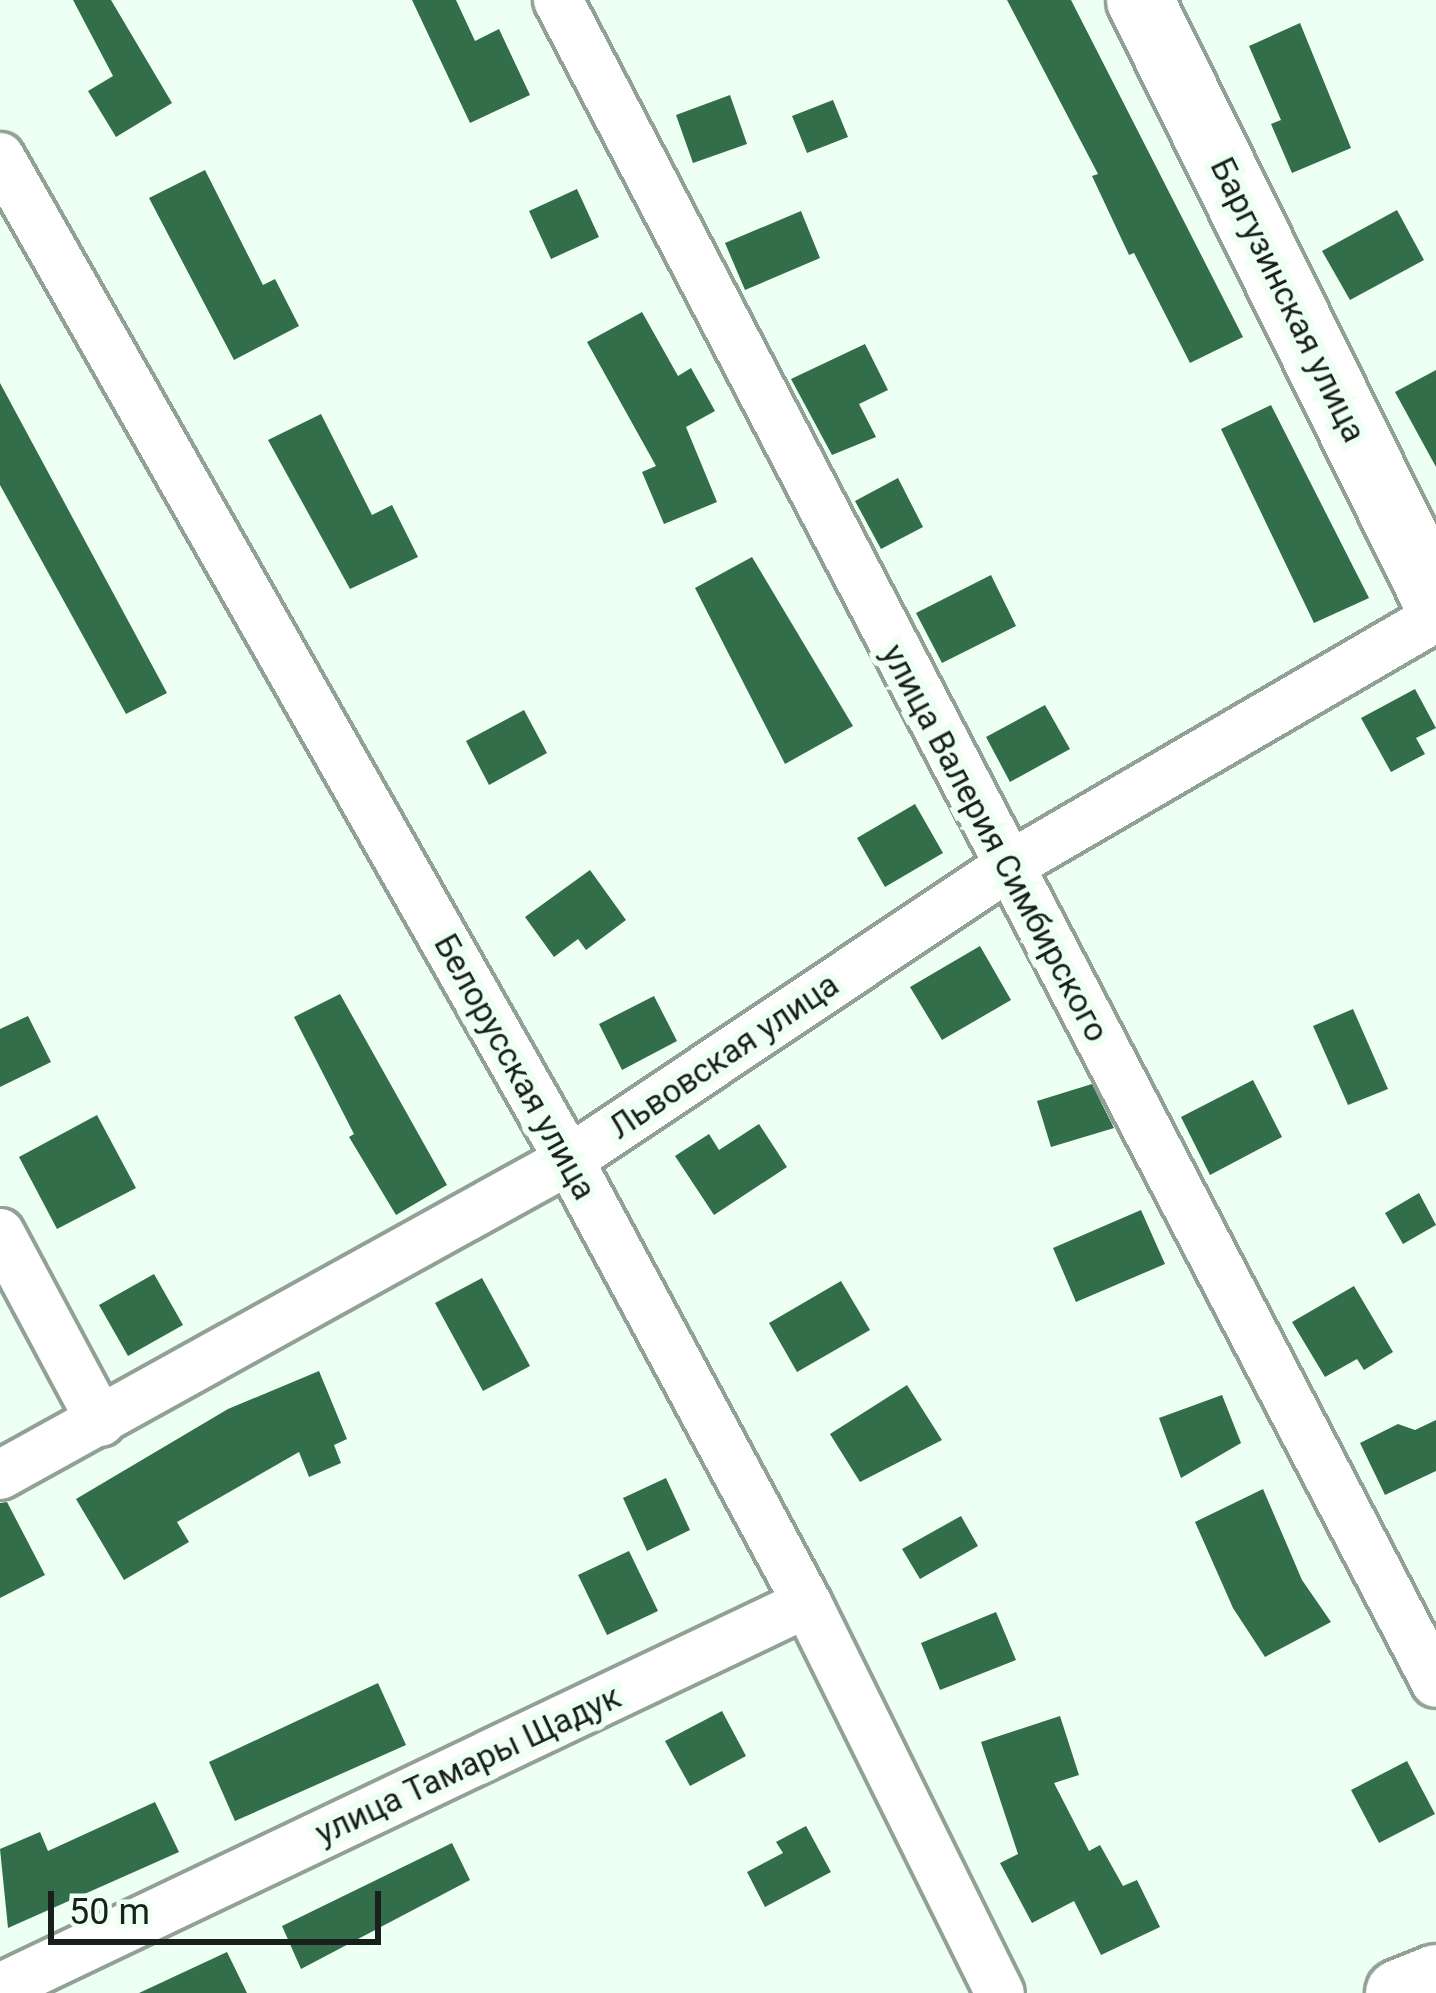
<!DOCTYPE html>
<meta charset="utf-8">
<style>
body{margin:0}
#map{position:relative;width:1436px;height:1993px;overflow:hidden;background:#eefff3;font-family:Roboto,sans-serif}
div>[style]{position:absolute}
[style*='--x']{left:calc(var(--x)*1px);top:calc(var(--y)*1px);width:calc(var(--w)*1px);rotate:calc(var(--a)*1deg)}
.building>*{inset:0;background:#336e4a}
.roads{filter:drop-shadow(3px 0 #91a195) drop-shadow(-3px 0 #91a195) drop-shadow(0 3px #91a195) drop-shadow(0 -3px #91a195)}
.street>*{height:48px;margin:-24px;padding:0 24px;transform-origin:24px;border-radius:24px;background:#fff}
.secondary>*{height:66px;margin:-33px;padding:0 33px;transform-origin:33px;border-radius:33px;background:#fff}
span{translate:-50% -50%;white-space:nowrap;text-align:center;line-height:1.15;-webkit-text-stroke:12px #eefff3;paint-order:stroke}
.street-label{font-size:33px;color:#191f1b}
.scale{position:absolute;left:48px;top:1891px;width:333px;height:54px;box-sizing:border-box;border:6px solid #191f1b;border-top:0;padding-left:15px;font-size:36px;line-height:42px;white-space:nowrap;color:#191f1b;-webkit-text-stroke:9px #eefff3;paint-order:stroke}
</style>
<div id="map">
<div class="building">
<i style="clip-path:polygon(73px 0,111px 0,172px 103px,116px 137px,88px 91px,113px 76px)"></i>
<i style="clip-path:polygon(412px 0,456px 0,475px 41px,499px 29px,530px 95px,470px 123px)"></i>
<i style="clip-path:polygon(1007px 0,1071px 0,1243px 337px,1190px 363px,1134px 253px,1129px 255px,1092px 176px,1098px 174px)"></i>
<i style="clip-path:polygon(1300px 23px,1351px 148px,1292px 173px,1271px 124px,1281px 120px,1249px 46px)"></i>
<i style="clip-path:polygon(730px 95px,747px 144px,693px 163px,676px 115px)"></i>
<i style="clip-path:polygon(833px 100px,848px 137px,807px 153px,792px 116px)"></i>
<i style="clip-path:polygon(205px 170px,263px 285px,275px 279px,299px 326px,234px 360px,149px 198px)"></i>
<i style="clip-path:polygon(577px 189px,599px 237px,551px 259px,529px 211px)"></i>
<i style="clip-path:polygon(1397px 210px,1424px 260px,1350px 300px,1322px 251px)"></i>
<i style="clip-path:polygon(801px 211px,820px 258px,745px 290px,725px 243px)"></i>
<i style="clip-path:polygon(642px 312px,678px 376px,691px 368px,715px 411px,686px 427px,717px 502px,664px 524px,642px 472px,656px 466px,587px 342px)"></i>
<i style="clip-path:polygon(865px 344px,888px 390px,859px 404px,876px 437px,832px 455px,791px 379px)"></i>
<i style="clip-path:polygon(1436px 370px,1436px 467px,1395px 392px)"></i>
<i style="clip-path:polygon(0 383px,167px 693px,126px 714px,0 485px)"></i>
<i style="clip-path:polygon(1271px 405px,1369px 598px,1314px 623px,1221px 429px)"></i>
<i style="clip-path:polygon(321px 414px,372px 515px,392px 505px,418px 557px,350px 589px,268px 440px)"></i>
<i style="clip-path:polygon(898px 478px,923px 527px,881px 549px,855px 501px)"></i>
<i style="clip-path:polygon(752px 557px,853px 726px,785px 764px,695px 588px)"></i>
<i style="clip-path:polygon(991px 575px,1016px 626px,942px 663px,916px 613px)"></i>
<i style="clip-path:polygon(1415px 689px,1436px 728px,1416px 738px,1425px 754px,1391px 772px,1361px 718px)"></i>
<i style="clip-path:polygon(1045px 705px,1070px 749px,1010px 782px,986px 737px)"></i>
<i style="clip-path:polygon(524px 710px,547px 753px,489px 785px,466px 741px)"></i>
<i style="clip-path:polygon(915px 804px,943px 853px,885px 887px,857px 838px)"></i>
<i style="clip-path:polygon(590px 870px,626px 920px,586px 950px,578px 939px,554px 957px,525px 917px)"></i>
<i style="clip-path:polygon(980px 946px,1011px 1000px,942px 1040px,910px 987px)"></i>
<i style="clip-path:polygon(340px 994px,447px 1185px,396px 1215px,349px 1137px,354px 1134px,294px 1017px)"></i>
<i style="clip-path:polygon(654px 996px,677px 1041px,622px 1070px,599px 1024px)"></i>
<i style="clip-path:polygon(1353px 1009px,1388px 1089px,1348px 1105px,1313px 1026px)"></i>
<i style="clip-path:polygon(28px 1016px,51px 1062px,0 1087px,0 1029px)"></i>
<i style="clip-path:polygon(1253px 1080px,1282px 1137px,1210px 1175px,1181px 1117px)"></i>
<i style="clip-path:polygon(1092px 1084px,1114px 1128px,1051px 1147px,1037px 1101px)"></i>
<i style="clip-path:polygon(97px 1115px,136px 1188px,57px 1229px,19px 1157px)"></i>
<i style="clip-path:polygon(759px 1124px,787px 1167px,714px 1215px,675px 1156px,709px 1134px,719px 1150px)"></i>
<i style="clip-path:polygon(1419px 1193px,1436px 1225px,1403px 1244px,1385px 1213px)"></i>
<i style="clip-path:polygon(1141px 1210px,1165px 1264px,1076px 1302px,1053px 1248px)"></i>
<i style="clip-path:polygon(154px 1274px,183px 1325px,128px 1356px,99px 1305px)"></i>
<i style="clip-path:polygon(482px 1278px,530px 1366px,483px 1391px,435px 1303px)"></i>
<i style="clip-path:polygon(841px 1281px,870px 1330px,797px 1372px,769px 1323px)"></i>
<i style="clip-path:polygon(1354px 1286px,1393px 1352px,1364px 1370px,1357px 1359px,1325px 1377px,1292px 1322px)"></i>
<i style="clip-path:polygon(319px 1371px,347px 1439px,334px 1445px,341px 1463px,309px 1477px,299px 1452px,177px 1522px,189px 1542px,124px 1580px,76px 1499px,228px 1409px)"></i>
<i style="clip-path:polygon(907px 1385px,942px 1440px,860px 1482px,830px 1434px)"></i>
<i style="clip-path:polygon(1222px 1395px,1241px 1443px,1181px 1478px,1159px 1418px)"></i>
<i style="clip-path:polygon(1436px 1420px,1436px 1471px,1385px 1495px,1360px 1443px,1398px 1424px,1415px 1430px)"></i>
<i style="clip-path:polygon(666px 1478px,690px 1530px,647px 1551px,623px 1498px)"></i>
<i style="clip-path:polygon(1263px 1489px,1302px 1580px,1331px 1622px,1265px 1657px,1233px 1608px,1195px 1522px)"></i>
<i style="clip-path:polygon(7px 1502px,45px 1575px,0 1598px,0 1503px)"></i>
<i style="clip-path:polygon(961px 1516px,978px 1546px,920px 1579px,902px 1549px)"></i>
<i style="clip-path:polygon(629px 1551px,658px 1611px,607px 1635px,578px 1575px)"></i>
<i style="clip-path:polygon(996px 1612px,1016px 1660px,940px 1690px,921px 1643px)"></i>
<i style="clip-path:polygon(378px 1683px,406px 1745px,235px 1821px,209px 1762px)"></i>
<i style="clip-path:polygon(722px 1711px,746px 1756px,690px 1786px,665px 1741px)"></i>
<i style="clip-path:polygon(1060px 1716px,1079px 1775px,1054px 1783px,1089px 1851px,1100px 1845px,1123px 1886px,1137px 1880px,1160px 1927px,1101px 1955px,1074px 1901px,1032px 1923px,1000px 1863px,1018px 1854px,981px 1742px)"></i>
<i style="clip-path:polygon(1407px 1761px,1435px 1814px,1379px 1843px,1351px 1790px)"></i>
<i style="clip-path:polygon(155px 1802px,179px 1852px,8px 1928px,0 1849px,40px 1832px,48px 1851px)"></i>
<i style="clip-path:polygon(806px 1826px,831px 1872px,765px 1907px,747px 1872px,783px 1853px,776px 1842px)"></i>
<i style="clip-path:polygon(452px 1843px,470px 1880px,301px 1969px,282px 1926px)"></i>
<i style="clip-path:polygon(227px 1952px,247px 1993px,139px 1993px)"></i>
</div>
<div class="roads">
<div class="street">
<i style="--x:558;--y:0;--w:1898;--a:62.45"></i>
<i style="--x:0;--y:157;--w:1153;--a:60.43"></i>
<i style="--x:569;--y:1160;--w:503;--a:61.75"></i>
<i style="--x:807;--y:1603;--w:435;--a:63.7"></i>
<i style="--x:0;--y:1233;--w:214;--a:61.9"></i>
<i style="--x:0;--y:1475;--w:650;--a:-28.97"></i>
<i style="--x:569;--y:1160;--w:527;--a:-33.78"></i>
<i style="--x:1007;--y:867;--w:497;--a:-30.2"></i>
<i style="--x:0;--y:1988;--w:894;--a:-25.5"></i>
</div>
<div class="secondary">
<i style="--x:1140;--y:0;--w:669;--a:63.74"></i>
<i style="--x:1399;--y:1993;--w:40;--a:-22"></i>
</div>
</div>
<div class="street-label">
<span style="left:1288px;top:300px;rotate:64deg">Баргузинская улица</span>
<span style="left:995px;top:843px;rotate:62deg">улица Валерия Симбирского</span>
<span style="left:724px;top:1056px;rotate:-34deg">Львовская улица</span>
<span style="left:515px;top:1067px;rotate:61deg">Белорусская улица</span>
<span style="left:468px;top:1765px;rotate:-25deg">улица Тамары Щадук</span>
</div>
<div class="scale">50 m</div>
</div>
